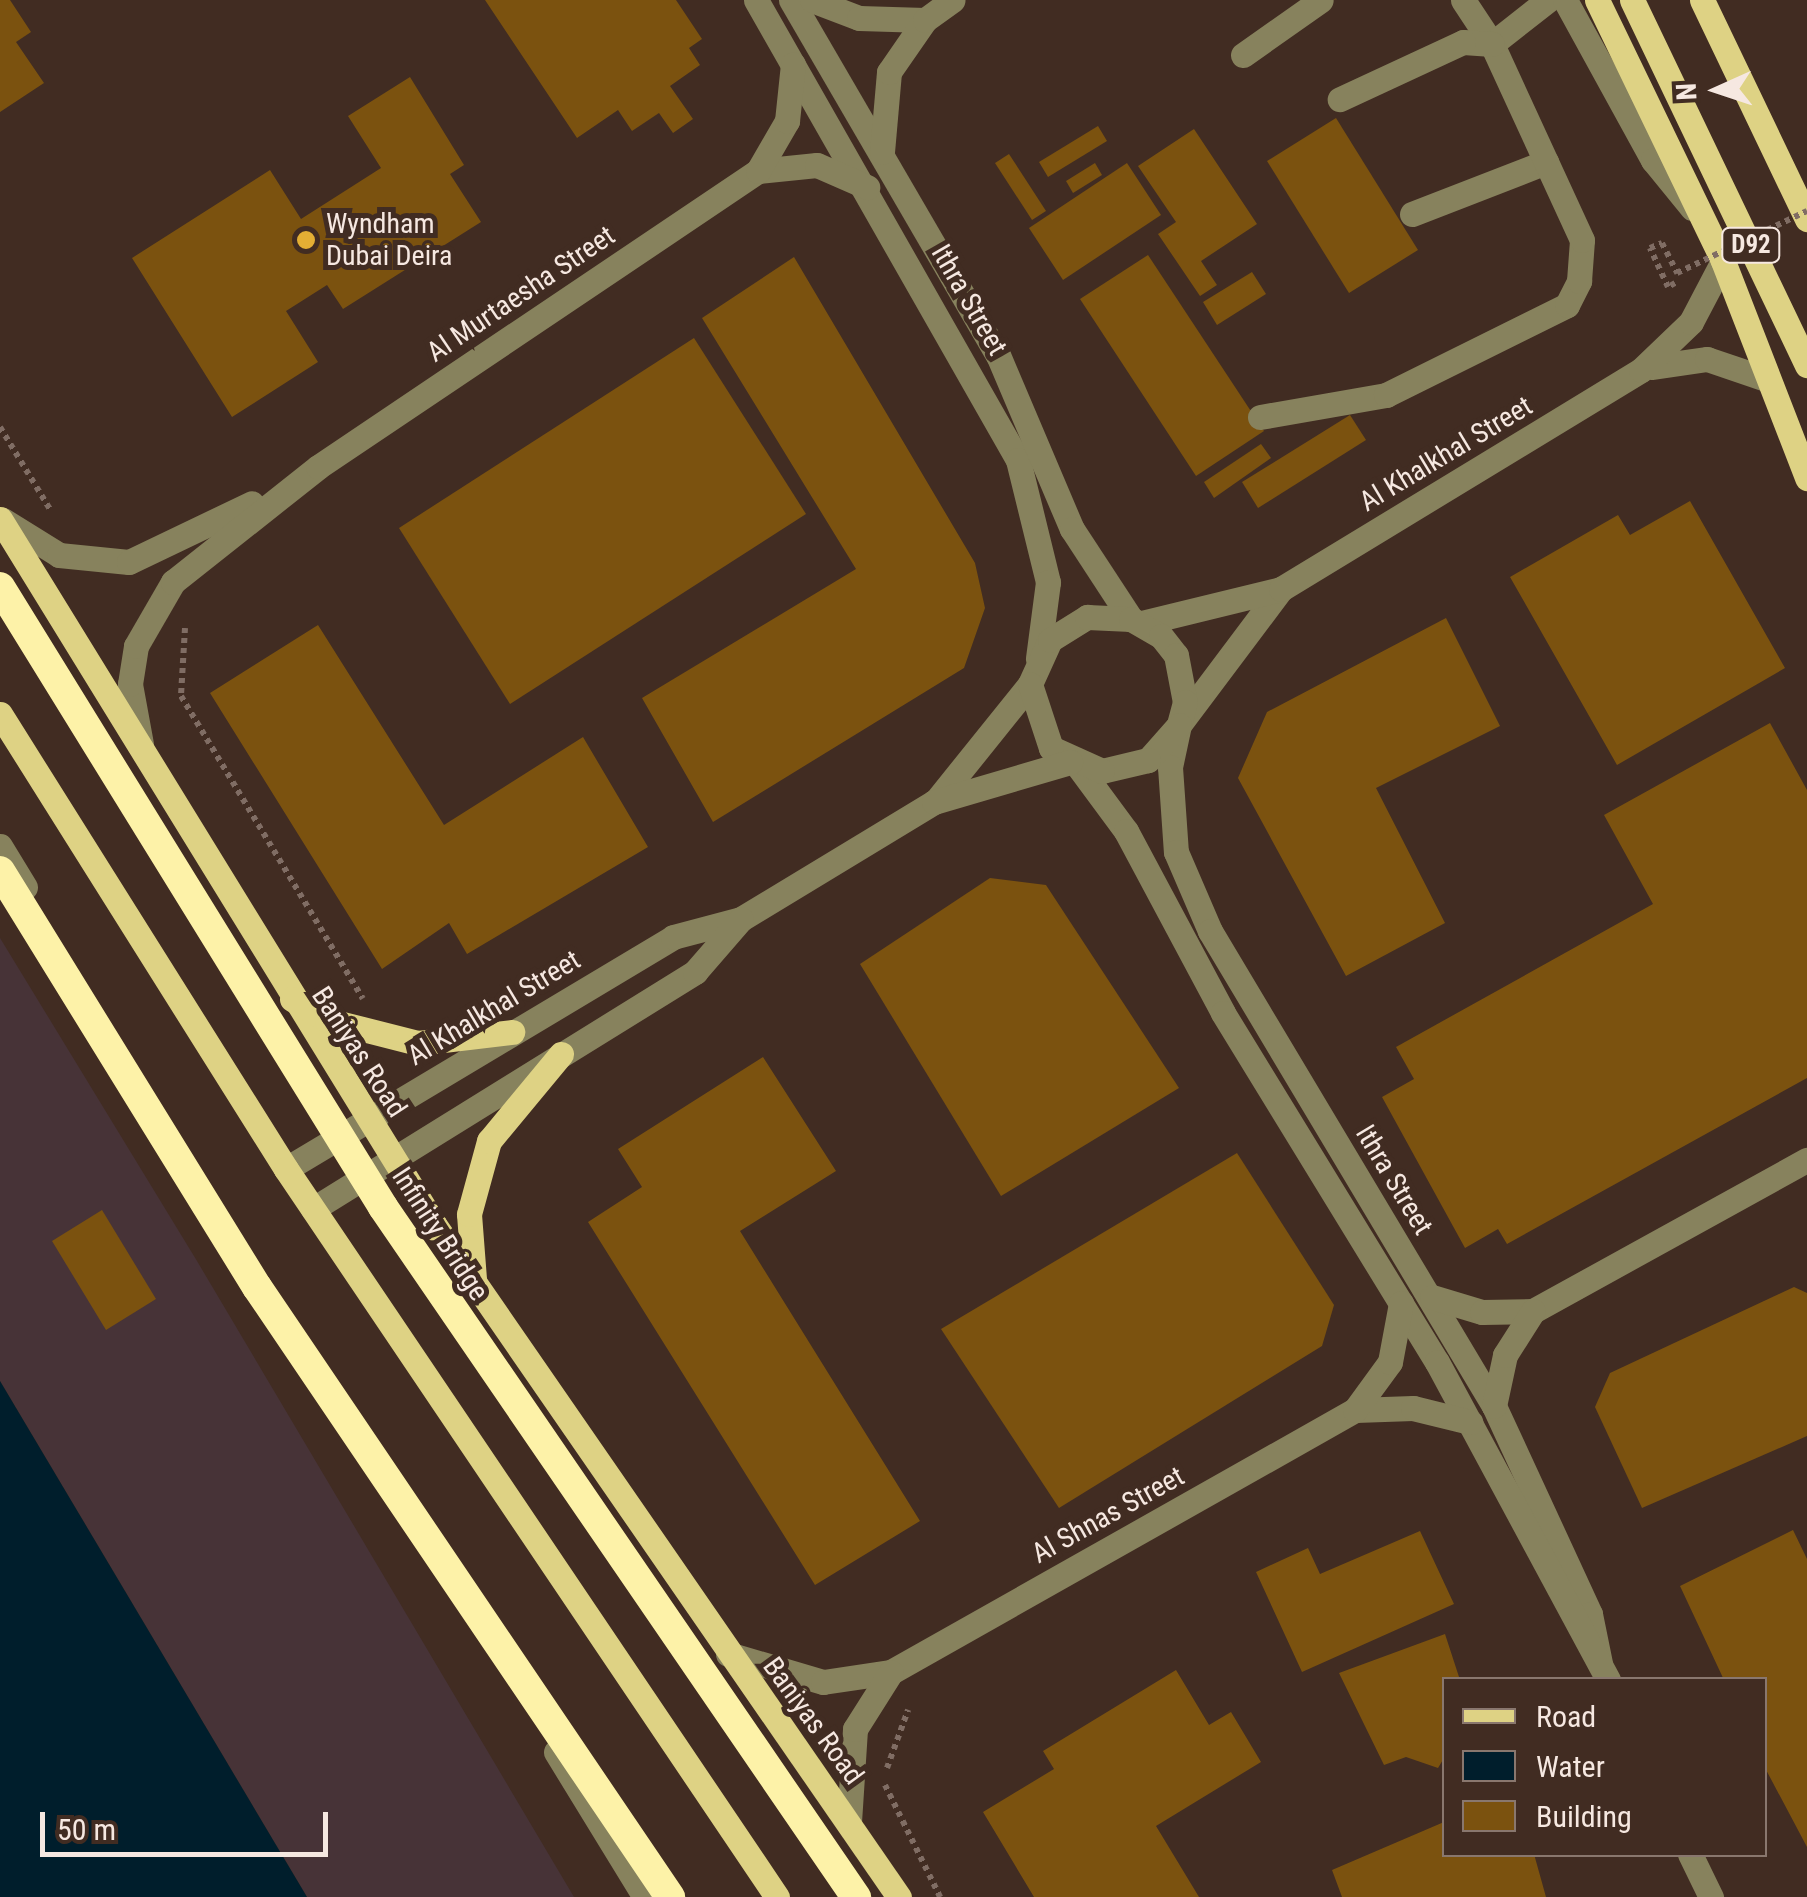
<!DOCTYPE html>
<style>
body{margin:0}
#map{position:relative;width:1807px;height:1897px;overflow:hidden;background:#412c22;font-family:"Roboto Condensed",sans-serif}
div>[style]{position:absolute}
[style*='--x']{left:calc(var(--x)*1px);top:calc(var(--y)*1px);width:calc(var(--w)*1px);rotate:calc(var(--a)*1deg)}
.commercial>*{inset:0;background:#473337}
.water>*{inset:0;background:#001e2c}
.building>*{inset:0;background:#7b520f}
.path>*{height:6px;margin-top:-3px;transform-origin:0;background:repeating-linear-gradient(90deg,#806d64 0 5px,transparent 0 10px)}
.minor>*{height:25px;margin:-12.5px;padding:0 12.5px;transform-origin:12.5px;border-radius:12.5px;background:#87825d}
.major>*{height:25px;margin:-12.5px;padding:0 12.5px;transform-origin:12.5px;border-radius:12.5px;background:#ded284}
.path-bridge>*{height:6px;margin-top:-3px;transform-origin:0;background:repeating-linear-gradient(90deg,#806d64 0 5px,transparent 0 10px)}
.highway-bridge>*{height:30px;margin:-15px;padding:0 15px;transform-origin:15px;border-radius:15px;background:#fdf2a8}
.dots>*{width:28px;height:28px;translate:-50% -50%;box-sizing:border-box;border:5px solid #412c22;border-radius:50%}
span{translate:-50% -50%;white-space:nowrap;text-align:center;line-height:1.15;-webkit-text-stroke:10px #412c22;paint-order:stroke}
.shield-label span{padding:2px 8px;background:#412c22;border:2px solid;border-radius:8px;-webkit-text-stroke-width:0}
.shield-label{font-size:25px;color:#f6e8e1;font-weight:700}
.poi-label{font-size:28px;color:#f6e8e1}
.left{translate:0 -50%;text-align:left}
.street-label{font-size:28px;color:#f6e8e1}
.legend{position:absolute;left:1442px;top:1677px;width:325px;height:180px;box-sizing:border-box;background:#412c22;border:2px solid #89776e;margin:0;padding:12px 18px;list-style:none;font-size:30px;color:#f6e8e1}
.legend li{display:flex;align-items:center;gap:20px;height:50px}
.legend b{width:50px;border:2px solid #89776e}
.north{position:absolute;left:1667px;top:40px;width:100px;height:100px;-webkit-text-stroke:8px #412c22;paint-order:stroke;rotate:267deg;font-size:28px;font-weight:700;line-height:40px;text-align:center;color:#f6e8e1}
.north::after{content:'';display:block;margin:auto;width:35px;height:45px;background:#f6e8e1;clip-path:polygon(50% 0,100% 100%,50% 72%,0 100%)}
.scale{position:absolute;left:40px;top:1812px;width:288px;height:45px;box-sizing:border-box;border:5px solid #f6e8e1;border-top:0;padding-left:12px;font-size:30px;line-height:35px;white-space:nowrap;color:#f6e8e1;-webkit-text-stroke:8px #412c22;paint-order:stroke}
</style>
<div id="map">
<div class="commercial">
<i style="clip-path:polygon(0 938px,197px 1261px,574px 1897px,307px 1897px,0 1381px)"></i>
</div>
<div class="water">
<i style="clip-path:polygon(0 1381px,307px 1897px,0 1897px)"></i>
</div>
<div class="building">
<i style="clip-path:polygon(0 0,10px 0,31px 32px,16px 42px,44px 83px,0 112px)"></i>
<i style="clip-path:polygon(485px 0,676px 0,702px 39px,689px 48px,700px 65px,670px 86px,693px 119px,673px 133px,659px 113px,632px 131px,618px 110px,577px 138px)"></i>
<i style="clip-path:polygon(410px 77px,464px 165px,450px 174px,481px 222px,343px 309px,327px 285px,286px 311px,318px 362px,232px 417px,132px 258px,270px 170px,301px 219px,381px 168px,348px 116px)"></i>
<i style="clip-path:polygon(1336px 118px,1418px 250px,1349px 293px,1267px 161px)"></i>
<i style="clip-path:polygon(1098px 126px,1107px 141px,1048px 177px,1039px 162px)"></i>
<i style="clip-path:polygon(1194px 129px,1257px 224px,1201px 261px,1217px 285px,1200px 296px,1158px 234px,1176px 222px,1138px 166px)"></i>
<i style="clip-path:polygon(1009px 154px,1046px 211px,1032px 220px,995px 163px)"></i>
<i style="clip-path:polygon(1095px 163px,1102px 175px,1073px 193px,1066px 181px)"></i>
<i style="clip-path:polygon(1127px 163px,1161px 215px,1063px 280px,1029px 228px)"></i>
<i style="clip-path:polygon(1148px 255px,1264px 431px,1196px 476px,1080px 299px)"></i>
<i style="clip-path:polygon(794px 257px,975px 563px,985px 608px,964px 668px,713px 822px,642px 698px,856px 569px,702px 318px)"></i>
<i style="clip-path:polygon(1252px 272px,1266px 294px,1217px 325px,1203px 302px)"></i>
<i style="clip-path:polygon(694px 338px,806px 514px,510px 704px,399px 528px)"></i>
<i style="clip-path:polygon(1350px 415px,1366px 440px,1258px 508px,1242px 482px)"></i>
<i style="clip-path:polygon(1261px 444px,1271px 458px,1214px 498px,1204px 482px)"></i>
<i style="clip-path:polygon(1690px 501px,1785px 668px,1617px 765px,1510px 577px,1618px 515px,1630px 535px)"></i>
<i style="clip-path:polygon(1446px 618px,1500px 726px,1376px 788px,1445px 923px,1346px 976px,1238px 778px,1267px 712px)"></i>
<i style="clip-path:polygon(318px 625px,444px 825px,583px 737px,648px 847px,467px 954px,449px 923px,382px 969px,210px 693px)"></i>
<i style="clip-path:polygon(1770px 723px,1807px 790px,1807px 1078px,1507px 1244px,1498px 1229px,1465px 1248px,1382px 1097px,1414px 1079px,1396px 1047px,1653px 904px,1604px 815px)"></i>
<i style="clip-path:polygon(990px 878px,1046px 885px,1179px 1088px,1001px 1196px,860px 964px)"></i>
<i style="clip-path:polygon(763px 1057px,836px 1171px,740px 1231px,920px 1521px,815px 1585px,588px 1222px,642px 1187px,618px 1149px)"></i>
<i style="clip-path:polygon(1237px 1153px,1334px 1305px,1322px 1346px,1059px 1508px,941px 1329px)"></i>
<i style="clip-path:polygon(102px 1210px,156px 1299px,106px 1330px,52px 1241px)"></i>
<i style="clip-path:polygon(1794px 1287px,1807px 1293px,1807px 1436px,1642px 1508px,1595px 1407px,1610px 1373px)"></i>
<i style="clip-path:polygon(1793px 1530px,1807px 1559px,1807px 1847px,1764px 1766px,1764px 1680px,1724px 1680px,1680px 1586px)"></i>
<i style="clip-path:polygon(1420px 1531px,1454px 1604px,1302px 1672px,1256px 1572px,1308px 1548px,1320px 1574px)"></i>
<i style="clip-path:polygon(1445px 1634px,1460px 1680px,1444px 1680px,1444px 1758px,1438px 1768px,1406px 1757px,1384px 1765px,1339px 1673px)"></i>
<i style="clip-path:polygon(1176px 1670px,1209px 1725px,1231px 1712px,1261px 1762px,1156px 1826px,1199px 1897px,1034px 1897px,983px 1812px,1054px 1769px,1043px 1751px)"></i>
<i style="clip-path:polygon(1444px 1822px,1444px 1854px,1534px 1854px,1546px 1897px,1342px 1897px,1332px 1870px)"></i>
</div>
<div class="path">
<i style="--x:1675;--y:283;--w:8;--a:150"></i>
<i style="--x:1668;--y:287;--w:43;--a:-114.8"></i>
<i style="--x:1650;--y:248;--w:13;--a:-23"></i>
<i style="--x:1662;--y:243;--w:34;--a:63"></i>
<i style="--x:0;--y:427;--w:98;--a:58.7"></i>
<i style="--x:185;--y:628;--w:68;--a:93.4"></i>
<i style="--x:181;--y:696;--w:353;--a:59"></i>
<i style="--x:887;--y:1768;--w:62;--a:-70.1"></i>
<i style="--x:885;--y:1785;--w:125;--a:63.8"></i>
</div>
<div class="minor">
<i style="--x:756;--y:0;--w:529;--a:60.34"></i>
<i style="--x:1018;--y:460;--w:126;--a:76.2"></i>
<i style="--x:1048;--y:582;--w:77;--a:97.5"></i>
<i style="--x:791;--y:0;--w:411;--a:59.8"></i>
<i style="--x:998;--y:355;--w:189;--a:67"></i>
<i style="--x:1072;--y:529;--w:108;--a:56.8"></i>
<i style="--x:812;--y:0;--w:50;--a:21"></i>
<i style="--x:859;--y:18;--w:66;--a:1.7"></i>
<i style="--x:1463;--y:0;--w:53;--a:56.6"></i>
<i style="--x:1492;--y:44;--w:71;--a:-38.2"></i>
<i style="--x:1565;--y:0;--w:183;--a:61.2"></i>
<i style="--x:1653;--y:160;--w:62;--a:50.9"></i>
<i style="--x:1243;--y:55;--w:95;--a:-35.2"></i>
<i style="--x:882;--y:152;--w:80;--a:-85"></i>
<i style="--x:889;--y:72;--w:63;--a:-55.3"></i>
<i style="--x:925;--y:20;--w:34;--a:-36"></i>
<i style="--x:758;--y:171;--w:59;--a:-5.8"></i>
<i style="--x:817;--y:165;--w:55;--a:23.7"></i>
<i style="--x:1412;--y:214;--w:144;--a:-21.2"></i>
<i style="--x:1651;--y:367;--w:57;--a:-8.1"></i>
<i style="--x:1707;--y:359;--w:65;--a:18.7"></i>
<i style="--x:1260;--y:417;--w:128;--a:-9.9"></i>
<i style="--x:1386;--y:395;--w:202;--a:-26.4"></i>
<i style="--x:1567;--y:305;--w:27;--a:-63"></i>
<i style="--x:1579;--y:281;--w:41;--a:-85.8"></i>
<i style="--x:1582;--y:240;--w:216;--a:-114.7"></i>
<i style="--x:1492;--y:44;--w:29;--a:-176"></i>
<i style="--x:1463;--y:42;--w:136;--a:155.1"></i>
<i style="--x:3;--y:520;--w:66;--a:32"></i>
<i style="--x:59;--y:555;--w:70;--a:5.7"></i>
<i style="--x:129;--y:562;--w:136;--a:-25.6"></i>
<i style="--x:1281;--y:589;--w:170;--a:126.9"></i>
<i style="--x:1179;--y:725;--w:43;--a:102.1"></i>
<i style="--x:1170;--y:767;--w:85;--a:86"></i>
<i style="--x:1176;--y:852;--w:86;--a:66.7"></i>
<i style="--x:1210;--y:931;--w:553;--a:59.13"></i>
<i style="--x:1494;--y:1406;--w:229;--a:65.2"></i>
<i style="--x:1590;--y:1614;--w:50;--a:78.5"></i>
<i style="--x:1142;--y:623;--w:143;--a:-13.7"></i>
<i style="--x:1281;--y:589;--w:421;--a:-31.3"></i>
<i style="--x:1641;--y:370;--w:69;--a:-43.8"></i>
<i style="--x:1691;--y:322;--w:69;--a:-62.3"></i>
<i style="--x:141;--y:744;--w:61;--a:-100.4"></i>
<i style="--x:130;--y:684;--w:38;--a:-81"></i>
<i style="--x:136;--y:646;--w:74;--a:-60"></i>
<i style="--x:173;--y:582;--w:185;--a:-38.4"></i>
<i style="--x:318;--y:467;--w:530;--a:-33.93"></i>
<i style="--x:758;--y:171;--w:58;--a:-59.9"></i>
<i style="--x:787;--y:121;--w:57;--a:-84"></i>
<i style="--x:1078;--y:766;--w:81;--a:53.6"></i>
<i style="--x:1126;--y:831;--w:206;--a:61.9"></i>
<i style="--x:1223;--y:1013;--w:409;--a:58.5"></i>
<i style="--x:1437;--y:1362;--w:361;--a:61.7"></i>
<i style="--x:936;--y:801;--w:150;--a:-51.2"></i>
<i style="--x:1030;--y:684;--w:48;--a:-65.6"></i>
<i style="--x:1050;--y:640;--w:44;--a:-31.9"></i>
<i style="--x:1087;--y:617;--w:44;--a:2.6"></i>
<i style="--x:1131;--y:619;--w:34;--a:30"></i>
<i style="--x:1161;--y:636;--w:24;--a:52"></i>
<i style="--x:1176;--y:655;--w:48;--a:79.2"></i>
<i style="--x:1185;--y:702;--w:24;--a:105"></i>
<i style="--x:1179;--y:725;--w:47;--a:131.5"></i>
<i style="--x:1148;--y:760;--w:47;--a:166.6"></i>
<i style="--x:1102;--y:771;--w:56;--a:-155.7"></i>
<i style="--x:1051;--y:748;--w:67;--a:-108.2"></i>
<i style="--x:0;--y:846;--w:48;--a:58.6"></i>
<i style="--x:286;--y:1169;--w:451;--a:-30.9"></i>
<i style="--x:673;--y:937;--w:70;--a:-14.8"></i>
<i style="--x:741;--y:919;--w:226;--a:-31.2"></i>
<i style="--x:934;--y:802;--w:142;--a:-16.4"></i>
<i style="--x:313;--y:1209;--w:450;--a:-31.8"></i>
<i style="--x:695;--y:972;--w:70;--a:-49"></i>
<i style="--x:1432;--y:1297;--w:52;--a:16.7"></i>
<i style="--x:1482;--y:1312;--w:51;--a:-1.1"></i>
<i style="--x:1533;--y:1311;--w:313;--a:-28.9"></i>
<i style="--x:1494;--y:1406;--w:52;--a:-77.8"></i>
<i style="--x:1505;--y:1355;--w:52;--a:-57.5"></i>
<i style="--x:1355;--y:1410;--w:58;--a:-2"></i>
<i style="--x:1413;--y:1408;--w:59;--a:13.8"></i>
<i style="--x:728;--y:1654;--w:99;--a:16.4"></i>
<i style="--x:823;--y:1682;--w:69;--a:-8.4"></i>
<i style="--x:891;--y:1672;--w:533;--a:-29.45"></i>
<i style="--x:1355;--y:1410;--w:59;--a:-53.9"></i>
<i style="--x:1390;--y:1362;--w:60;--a:-79.4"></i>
<i style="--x:556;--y:1752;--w:170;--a:58.5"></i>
<i style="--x:849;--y:1822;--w:93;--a:-86.3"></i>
<i style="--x:855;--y:1729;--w:67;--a:-57.7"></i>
<i style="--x:1690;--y:1854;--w:48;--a:64"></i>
</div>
<div class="major">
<i style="--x:1597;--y:0;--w:290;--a:64.2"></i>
<i style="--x:1723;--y:261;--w:233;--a:68.8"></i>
<i style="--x:1632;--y:0;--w:405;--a:64.4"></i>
<i style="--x:1702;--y:0;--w:243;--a:64.4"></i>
<i style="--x:0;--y:519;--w:828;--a:58.38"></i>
<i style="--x:434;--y:1224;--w:818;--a:55.36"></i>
<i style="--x:0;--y:714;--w:537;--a:57.85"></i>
<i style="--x:286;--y:1169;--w:878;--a:56"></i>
<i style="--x:292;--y:999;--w:41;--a:31"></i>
<i style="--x:327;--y:1020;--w:94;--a:14.2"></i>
<i style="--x:418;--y:1043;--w:95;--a:-6.7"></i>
<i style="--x:474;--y:1279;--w:65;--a:-94.4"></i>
<i style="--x:469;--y:1214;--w:76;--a:-74.7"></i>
<i style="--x:489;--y:1141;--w:113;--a:-50.4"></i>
</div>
<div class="path-bridge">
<i style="--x:1677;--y:273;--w:144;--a:-25.5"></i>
</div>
<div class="highway-bridge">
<i style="--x:0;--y:587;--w:729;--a:58.29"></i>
<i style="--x:383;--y:1207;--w:837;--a:55.57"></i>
<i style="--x:0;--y:871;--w:489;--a:58.3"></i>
<i style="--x:257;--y:1287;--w:737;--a:55.9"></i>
</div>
<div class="dots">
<i style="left:306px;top:240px;background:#e3ae34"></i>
</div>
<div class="shield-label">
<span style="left:1751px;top:245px">D92</span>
</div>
<div class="poi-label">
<span class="left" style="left:326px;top:240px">Wyndham<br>Dubai Deira</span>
</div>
<div class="street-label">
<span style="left:521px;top:294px;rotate:-34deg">Al Murtaesha Street</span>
<span style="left:969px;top:300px;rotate:60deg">Ithra Street</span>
<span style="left:1446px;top:454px;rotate:-31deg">Al Khalkhal Street</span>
<span style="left:494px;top:1008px;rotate:-31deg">Al Khalkhal Street</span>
<span style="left:359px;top:1052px;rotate:57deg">Baniyas Road</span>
<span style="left:1394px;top:1180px;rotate:59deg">Ithra Street</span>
<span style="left:440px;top:1234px;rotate:57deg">Infinity Bridge</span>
<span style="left:1108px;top:1515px;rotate:-29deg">Al Shnas Street</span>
<span style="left:813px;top:1721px;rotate:54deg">Baniyas Road</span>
</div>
<ul class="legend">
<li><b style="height:12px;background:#ded284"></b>Road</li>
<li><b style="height:28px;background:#001e2c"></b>Water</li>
<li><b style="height:28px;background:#7b520f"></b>Building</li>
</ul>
<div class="north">N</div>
<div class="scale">50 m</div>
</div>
